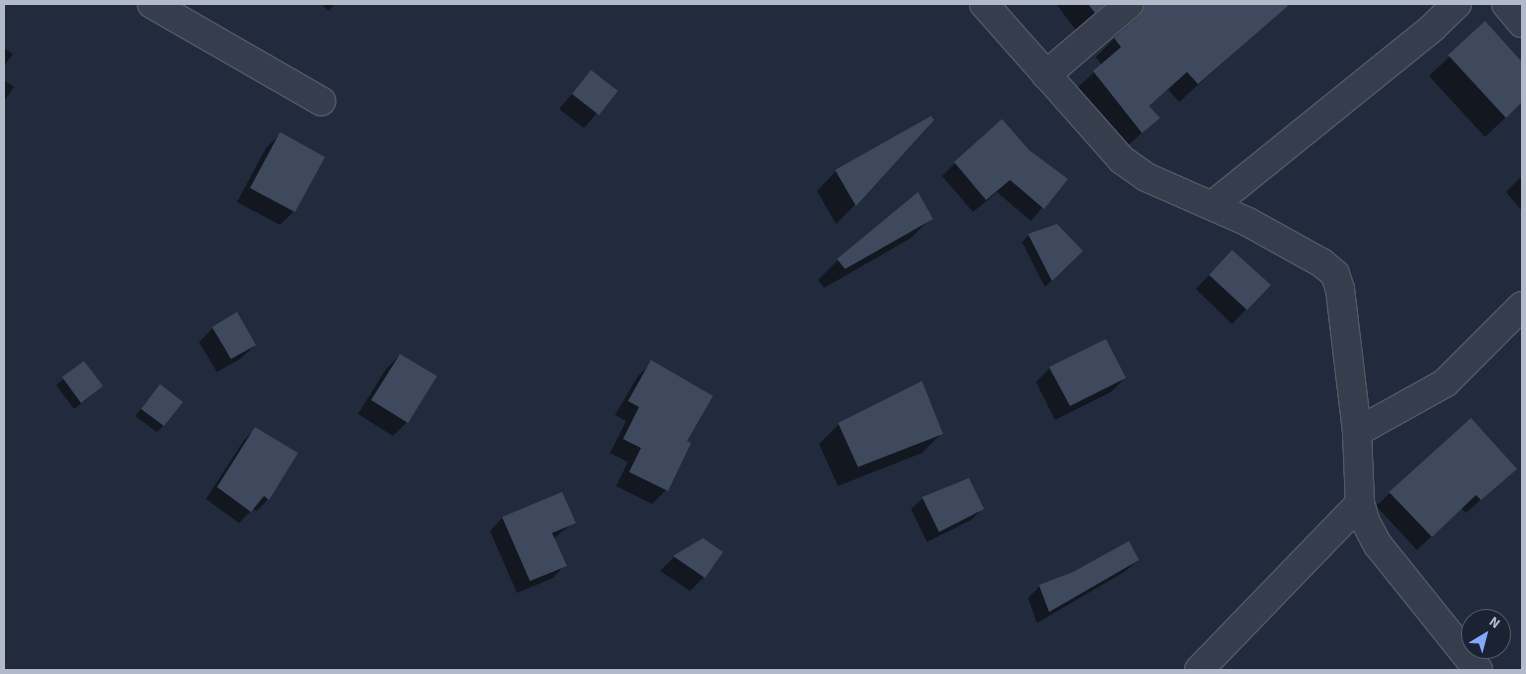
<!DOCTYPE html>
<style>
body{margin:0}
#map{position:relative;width:1526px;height:674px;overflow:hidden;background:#222b3d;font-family:"Source Sans 3",sans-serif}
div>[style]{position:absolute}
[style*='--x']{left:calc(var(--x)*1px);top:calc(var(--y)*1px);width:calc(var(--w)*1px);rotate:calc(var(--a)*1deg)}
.shadow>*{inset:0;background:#0007}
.building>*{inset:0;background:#3e495d}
.roads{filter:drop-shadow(1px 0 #515968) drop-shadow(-1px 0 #515968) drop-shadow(0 1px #515968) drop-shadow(0 -1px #515968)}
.minor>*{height:28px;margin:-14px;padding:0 14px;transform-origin:14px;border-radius:14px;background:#363e4d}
span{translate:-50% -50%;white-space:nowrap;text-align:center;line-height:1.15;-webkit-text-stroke:5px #1b2332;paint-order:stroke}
.frame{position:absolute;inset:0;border:5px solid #b2b9c9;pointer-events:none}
.north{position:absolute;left:1461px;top:609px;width:50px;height:50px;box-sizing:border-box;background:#1b2332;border:1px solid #575f6e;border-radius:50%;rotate:37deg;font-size:14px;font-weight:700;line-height:20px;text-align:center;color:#b2b9c9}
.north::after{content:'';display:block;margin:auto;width:18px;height:22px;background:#83a8fc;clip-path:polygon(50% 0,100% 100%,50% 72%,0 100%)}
</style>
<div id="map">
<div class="shadow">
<i style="clip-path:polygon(322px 4px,335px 4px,328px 11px)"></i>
<i style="clip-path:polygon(1056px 4px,1105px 4px,1076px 30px)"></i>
<i style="clip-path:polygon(1167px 4px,1288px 4px,1179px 102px,1168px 89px,1148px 107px,1158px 118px,1123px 150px,1075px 90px,1102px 65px,1096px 57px,1114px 39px,1133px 23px,1138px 29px)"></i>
<i style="clip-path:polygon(1485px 23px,1522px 64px,1522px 102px,1485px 137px,1429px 76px)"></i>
<i style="clip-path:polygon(4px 48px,13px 54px,4px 66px)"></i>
<i style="clip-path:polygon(591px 72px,616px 91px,584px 128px,559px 109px)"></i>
<i style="clip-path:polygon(4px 80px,14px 87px,4px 101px)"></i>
<i style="clip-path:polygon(933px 120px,855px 205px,836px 224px,817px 191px,836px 171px)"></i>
<i style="clip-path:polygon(280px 134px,294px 211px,280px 225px,237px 202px,266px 148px)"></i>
<i style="clip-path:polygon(1028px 151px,1066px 179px,1031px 221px,997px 192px,973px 212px,942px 176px,955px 163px)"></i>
<i style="clip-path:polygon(1522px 176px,1522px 211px,1506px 192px)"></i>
<i style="clip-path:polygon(931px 218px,911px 238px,824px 288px,818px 280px,838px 260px)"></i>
<i style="clip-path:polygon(1029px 235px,1082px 251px,1045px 287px,1022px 242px)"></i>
<i style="clip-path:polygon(1232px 251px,1269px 285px,1232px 324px,1196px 289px)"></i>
<i style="clip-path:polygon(213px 328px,255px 345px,240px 359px,217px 372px,199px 342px)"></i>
<i style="clip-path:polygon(400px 355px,407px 422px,393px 436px,358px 414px,386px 369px)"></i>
<i style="clip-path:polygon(652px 362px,685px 442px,689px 444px,666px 490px,652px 504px,616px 486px,628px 462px,610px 453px,626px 421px,615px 415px,638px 376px)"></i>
<i style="clip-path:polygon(84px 363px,94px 393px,74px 409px,56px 385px)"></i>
<i style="clip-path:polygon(1050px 368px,1125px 378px,1111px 392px,1055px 420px,1036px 382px)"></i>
<i style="clip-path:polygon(160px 385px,163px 426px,157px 432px,135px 416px)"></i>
<i style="clip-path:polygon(839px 424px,942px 433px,922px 453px,838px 486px,819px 444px)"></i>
<i style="clip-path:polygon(255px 429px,268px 499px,257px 511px,253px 509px,239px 523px,206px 499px,244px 440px)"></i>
<i style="clip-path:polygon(1515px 469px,1466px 513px,1461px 508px,1417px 550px,1376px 506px,1390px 493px)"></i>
<i style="clip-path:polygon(561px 493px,574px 522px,553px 539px,565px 565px,553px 578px,517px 593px,490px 531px,502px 518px)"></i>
<i style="clip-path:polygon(923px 498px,983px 508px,971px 520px,927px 542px,911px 509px)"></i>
<i style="clip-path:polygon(703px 540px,704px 577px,690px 591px,660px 571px,674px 557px)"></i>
<i style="clip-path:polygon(1138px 560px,1126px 571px,1037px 623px,1028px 598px,1040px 586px)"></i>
</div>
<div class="building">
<i style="clip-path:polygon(1088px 4px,1105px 4px,1095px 13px)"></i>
<i style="clip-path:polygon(1144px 4px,1290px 4px,1198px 84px,1187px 72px,1149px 106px,1160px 118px,1142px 133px,1093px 71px,1121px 47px,1114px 38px,1139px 16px)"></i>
<i style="clip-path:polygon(1485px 21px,1522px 62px,1522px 102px,1506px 118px,1448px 55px)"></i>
<i style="clip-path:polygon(591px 70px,618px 91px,599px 115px,572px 94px)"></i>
<i style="clip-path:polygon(931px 116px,934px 120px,856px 206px,835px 170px)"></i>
<i style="clip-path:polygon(1002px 119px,1029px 150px,1068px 179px,1044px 209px,1010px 180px,986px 200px,954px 162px)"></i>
<i style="clip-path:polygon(280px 132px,325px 157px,295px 212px,250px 188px)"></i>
<i style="clip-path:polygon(918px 192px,933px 219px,845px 269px,837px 259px)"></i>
<i style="clip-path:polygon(1057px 224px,1083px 251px,1052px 281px,1028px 234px)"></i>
<i style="clip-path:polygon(1232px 250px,1271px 285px,1247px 310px,1209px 275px)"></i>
<i style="clip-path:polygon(237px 312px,256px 345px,231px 359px,212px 327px)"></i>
<i style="clip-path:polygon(1106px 339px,1126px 378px,1070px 406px,1049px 367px)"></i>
<i style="clip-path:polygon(400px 354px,437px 376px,408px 423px,371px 400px)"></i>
<i style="clip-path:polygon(651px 360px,713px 396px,687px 441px,691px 443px,668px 491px,629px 472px,641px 448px,623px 439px,639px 407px,628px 401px)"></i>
<i style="clip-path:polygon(84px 361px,103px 386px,81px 403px,62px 377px)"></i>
<i style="clip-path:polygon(922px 381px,943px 434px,858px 467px,838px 423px)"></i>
<i style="clip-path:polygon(160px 384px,183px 402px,164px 426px,141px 409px)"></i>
<i style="clip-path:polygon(1471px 418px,1517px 469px,1481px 500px,1476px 495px,1432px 537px,1389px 492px)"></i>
<i style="clip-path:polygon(255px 427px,298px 453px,269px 500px,264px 496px,251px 512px,217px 487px)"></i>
<i style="clip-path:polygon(969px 478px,984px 509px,939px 532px,922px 497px)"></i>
<i style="clip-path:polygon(562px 492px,576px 523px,552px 533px,567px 566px,530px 581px,502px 517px)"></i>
<i style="clip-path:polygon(703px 538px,723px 552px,705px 578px,673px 556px)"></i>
<i style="clip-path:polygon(1129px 541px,1139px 560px,1049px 612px,1039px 585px,1073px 572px)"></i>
</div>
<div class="roads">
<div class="minor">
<i style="--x:152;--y:4;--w:195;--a:29.9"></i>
<i style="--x:984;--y:4;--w:208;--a:48.5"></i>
<i style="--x:1122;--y:160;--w:29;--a:35"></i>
<i style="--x:1146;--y:177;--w:111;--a:23.8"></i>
<i style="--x:1248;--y:222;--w:85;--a:29"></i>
<i style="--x:1322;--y:263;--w:17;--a:40"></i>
<i style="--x:1335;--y:274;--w:16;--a:72"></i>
<i style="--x:1340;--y:289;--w:144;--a:83.2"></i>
<i style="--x:1357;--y:432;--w:71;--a:87.6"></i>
<i style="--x:1360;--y:503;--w:19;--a:74"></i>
<i style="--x:1365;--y:521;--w:27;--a:62"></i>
<i style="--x:1378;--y:545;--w:160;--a:51.3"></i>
<i style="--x:1506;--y:4;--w:25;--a:50"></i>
<i style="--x:1046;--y:75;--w:109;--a:-40.5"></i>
<i style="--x:1213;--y:205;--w:282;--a:-38.9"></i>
<i style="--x:1432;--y:28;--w:35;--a:-44"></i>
<i style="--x:1357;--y:432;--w:101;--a:-29.1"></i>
<i style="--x:1445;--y:383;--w:109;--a:-45"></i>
<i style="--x:1199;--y:670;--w:232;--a:-46"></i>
</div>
</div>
<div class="frame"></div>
<div class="north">N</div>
</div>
